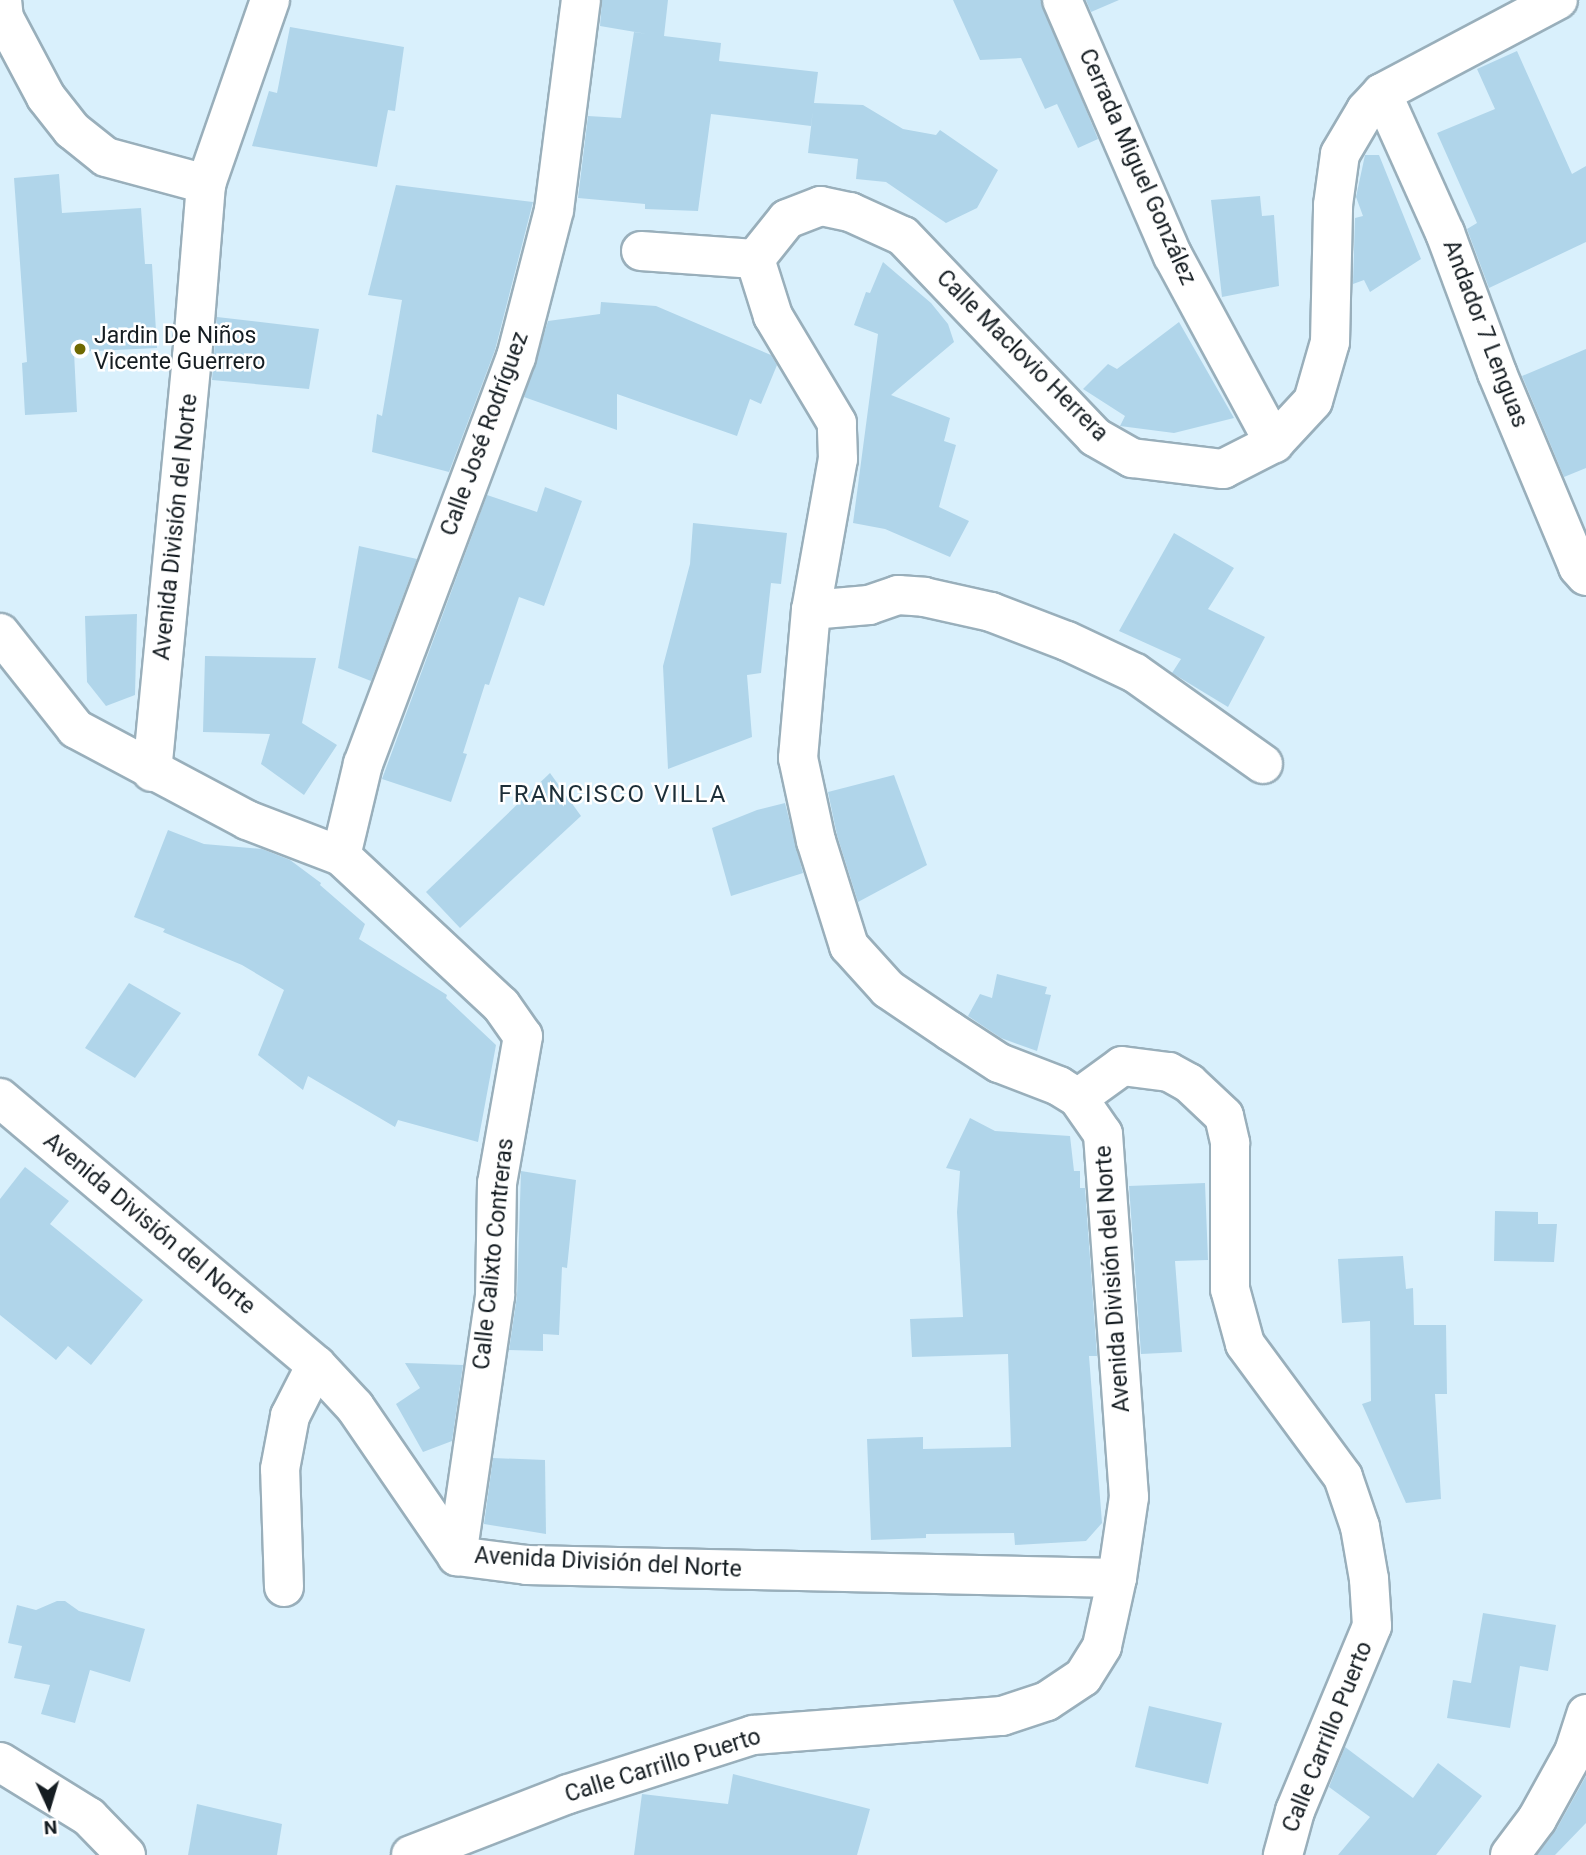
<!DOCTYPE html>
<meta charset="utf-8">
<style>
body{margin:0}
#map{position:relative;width:1586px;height:1855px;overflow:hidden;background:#d9f0fc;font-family:Roboto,sans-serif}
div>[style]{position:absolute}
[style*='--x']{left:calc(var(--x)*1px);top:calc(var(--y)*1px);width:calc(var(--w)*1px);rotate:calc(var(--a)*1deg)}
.building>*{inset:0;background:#b0d5ea}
.roads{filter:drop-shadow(2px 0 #99afbb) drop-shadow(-2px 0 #99afbb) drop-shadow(0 2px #99afbb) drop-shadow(0 -2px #99afbb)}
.minor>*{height:38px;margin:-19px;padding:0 19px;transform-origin:19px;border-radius:19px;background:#fff}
.dots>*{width:19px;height:19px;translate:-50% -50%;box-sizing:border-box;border:4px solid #fff;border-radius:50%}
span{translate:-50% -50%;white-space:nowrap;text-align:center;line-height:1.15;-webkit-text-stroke:5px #fff;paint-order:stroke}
.street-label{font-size:23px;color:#151d22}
.poi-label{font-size:23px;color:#151d22}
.left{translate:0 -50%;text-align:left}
.neighbourhood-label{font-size:24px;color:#1c2e38;letter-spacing:2px}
.north{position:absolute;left:14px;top:1771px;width:70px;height:70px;-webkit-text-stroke:5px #fff;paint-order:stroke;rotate:176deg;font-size:19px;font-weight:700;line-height:28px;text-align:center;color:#151d22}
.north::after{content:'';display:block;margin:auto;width:24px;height:32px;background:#151d22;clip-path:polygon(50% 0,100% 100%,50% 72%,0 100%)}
</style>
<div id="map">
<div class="building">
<i style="clip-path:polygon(602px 0,668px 0,664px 36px,721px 43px,719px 61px,818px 72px,814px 103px,863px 105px,903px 129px,936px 135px,940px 130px,998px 170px,977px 208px,946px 223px,886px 182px,856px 179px,858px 159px,808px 153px,813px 110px,811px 126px,711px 114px,698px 211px,645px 209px,645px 204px,578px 198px,588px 116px,621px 118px,634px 32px,647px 34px,600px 26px)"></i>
<i style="clip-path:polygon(953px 0,1041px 0,1098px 139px,1078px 148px,1057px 104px,1045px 109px,1021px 58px,980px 60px)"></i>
<i style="clip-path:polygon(1086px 0,1119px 0,1091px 12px)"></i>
<i style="clip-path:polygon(290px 27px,404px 47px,395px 111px,388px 110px,377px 167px,252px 146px,269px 91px,277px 93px)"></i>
<i style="clip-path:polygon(1517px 51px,1572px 174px,1586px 166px,1586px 242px,1489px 288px,1467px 229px,1477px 223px,1437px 133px,1495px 109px,1477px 69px)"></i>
<i style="clip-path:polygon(1365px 155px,1379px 155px,1421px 259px,1370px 292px,1364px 280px,1353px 284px,1355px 218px,1363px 216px,1356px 197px)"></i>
<i style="clip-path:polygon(59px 174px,62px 213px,141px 208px,145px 264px,152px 264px,157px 348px,74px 352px,77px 412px,25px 415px,22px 363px,27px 362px,14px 178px)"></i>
<i style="clip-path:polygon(396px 185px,533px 202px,495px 350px,449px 472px,372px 452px,377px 414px,382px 416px,402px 300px,368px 295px)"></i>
<i style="clip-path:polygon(1260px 196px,1262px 216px,1274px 215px,1279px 286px,1222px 297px,1211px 200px)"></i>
<i style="clip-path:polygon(883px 262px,931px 303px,948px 324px,954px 342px,891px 395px,950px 418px,944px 441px,956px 445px,939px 507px,969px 521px,950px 557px,885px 529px,853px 523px,878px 334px,854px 325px,866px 292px,870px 293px)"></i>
<i style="clip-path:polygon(601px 302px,656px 306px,771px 355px,777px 365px,761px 404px,750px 399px,737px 436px,617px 394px,617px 430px,524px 397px,548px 321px,600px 314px)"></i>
<i style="clip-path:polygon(217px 317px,319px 329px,309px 389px,212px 380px)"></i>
<i style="clip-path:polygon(1179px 322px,1234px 418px,1174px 433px,1120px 426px,1125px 416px,1083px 389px,1108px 364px,1117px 369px)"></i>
<i style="clip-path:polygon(1586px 349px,1586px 468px,1564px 477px,1522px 376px)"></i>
<i style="clip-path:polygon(545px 487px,582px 501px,544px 606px,519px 597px,489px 685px,485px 684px,463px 753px,467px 754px,451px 802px,382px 779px,487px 495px,537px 512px)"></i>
<i style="clip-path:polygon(693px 523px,787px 533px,781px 584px,771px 583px,761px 673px,747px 675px,752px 737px,668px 769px,663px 666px,690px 564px)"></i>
<i style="clip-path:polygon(1174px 533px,1234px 568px,1208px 609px,1265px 637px,1228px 707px,1172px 673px,1181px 659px,1119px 631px)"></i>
<i style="clip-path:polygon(359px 546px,417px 559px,371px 681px,338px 668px)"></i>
<i style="clip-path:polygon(137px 614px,135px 695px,106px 706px,87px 682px,85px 616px)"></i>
<i style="clip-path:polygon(205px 656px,316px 658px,302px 723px,337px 745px,304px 795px,261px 764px,270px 734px,203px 732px)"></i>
<i style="clip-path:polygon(550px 773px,581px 816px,460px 928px,426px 892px)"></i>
<i style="clip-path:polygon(894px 775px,927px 865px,858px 902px,837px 835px,828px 792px)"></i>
<i style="clip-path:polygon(785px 803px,803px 873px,731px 896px,712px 828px,757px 810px)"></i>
<i style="clip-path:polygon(168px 830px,204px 844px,262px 849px,290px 860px,321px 883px,320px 885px,365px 924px,359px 939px,447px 995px,446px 998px,496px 1045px,478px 1142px,398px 1120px,395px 1127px,308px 1076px,303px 1090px,258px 1055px,284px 990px,242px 965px,163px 932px,165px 929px,134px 917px)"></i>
<i style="clip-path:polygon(997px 974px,1047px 987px,1045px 994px,1051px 995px,1037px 1051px,1001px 1038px,968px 1016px,980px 994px,992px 998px)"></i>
<i style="clip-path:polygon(129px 983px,181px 1013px,135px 1078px,85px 1048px)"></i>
<i style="clip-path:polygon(970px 1118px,995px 1131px,1070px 1136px,1074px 1171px,1080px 1171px,1080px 1188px,1085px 1188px,1097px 1356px,1089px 1356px,1102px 1523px,1086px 1541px,1015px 1545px,1014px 1533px,926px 1534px,926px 1538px,871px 1540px,867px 1439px,923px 1437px,923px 1449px,1011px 1447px,1008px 1354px,912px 1357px,910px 1319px,963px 1317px,957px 1212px,960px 1171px,946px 1168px)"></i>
<i style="clip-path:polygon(25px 1167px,69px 1201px,50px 1224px,143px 1300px,91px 1365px,68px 1346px,56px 1360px,0 1315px,0 1199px)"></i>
<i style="clip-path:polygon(521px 1171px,576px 1180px,567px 1268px,562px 1267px,559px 1335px,543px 1334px,543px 1351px,509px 1350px,517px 1296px)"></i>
<i style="clip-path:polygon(1205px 1183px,1208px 1260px,1175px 1261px,1182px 1352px,1141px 1354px,1129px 1186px)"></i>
<i style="clip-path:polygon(1495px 1211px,1538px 1212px,1538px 1224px,1557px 1224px,1554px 1262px,1494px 1261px)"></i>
<i style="clip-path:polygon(1403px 1256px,1406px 1289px,1413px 1288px,1414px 1325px,1446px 1325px,1447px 1394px,1435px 1394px,1441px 1499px,1406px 1503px,1362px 1404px,1371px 1401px,1370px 1321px,1342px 1323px,1338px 1259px)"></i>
<i style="clip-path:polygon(405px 1363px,463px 1365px,452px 1441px,423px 1452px,396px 1404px,420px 1388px)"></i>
<i style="clip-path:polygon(493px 1458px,545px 1460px,546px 1534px,484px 1524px)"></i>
<i style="clip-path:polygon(57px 1601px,65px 1601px,79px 1611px,145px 1629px,130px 1682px,90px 1670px,75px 1723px,41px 1714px,50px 1685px,14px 1678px,22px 1646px,8px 1643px,17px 1605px,36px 1610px)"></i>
<i style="clip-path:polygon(1483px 1613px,1556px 1625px,1548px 1671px,1520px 1666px,1510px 1728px,1447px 1718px,1453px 1680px,1471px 1683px)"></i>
<i style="clip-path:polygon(1149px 1706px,1222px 1723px,1208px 1784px,1135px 1767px)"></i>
<i style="clip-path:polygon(1345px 1747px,1413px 1798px,1438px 1763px,1482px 1796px,1436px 1855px,1338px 1855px,1370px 1817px,1329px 1787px)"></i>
<i style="clip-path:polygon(733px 1774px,870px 1809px,857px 1855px,634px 1855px,642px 1794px,728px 1804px)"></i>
<i style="clip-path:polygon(1586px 1776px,1586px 1823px,1555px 1855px,1537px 1855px,1556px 1830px)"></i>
<i style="clip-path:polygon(197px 1804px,282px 1824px,277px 1855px,188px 1855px)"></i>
</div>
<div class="roads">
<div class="minor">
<i style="--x:2;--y:0;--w:18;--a:84"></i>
<i style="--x:4;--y:18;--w:89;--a:62"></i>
<i style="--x:46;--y:97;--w:42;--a:51.8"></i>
<i style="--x:72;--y:130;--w:43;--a:38.5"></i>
<i style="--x:106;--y:157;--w:104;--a:15.1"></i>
<i style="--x:1062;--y:0;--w:279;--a:66.6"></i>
<i style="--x:1173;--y:256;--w:213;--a:61.6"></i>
<i style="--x:1382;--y:93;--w:154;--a:65.8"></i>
<i style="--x:1445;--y:233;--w:149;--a:69.6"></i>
<i style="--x:1497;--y:373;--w:210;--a:67.3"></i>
<i style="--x:1578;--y:567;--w:12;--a:48"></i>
<i style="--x:641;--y:251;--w:114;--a:4"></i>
<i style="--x:755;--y:259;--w:51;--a:-51.3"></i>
<i style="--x:787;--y:219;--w:36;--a:-21"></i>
<i style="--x:821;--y:206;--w:30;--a:12"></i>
<i style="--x:850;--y:212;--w:58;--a:24.4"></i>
<i style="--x:903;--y:236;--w:278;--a:46.3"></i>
<i style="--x:1095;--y:437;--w:43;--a:29.6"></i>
<i style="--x:1132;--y:458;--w:92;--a:6.9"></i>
<i style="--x:1223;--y:469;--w:57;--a:-27"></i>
<i style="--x:1274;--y:443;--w:57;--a:-47.1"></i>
<i style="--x:1313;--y:401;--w:61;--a:-73.9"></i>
<i style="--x:1330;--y:342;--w:137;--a:-88.7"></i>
<i style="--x:1333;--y:205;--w:51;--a:-82.2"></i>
<i style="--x:1340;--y:154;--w:51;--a:-59.4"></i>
<i style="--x:1366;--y:110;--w:23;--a:-47"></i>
<i style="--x:1382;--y:93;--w:199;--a:-27.9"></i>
<i style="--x:811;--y:610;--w:58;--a:-4.9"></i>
<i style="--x:869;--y:605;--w:31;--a:-19"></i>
<i style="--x:898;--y:595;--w:26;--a:4"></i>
<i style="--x:924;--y:597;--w:69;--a:12.6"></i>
<i style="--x:991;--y:612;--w:81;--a:20.9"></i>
<i style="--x:1067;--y:641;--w:75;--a:25.2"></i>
<i style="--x:1135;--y:673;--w:157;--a:35.4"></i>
<i style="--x:0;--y:633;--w:122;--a:51.6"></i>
<i style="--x:76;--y:729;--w:194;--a:28"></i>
<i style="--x:247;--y:820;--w:101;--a:21"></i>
<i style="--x:341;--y:856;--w:219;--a:43"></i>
<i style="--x:501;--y:1005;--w:38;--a:55"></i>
<i style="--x:523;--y:1036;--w:149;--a:100"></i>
<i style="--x:497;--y:1183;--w:113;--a:91"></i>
<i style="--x:495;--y:1296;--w:263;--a:98.3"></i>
<i style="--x:152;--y:772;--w:416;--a:-84.5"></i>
<i style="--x:192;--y:358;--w:175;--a:-85.4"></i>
<i style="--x:206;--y:184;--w:195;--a:-70.8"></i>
<i style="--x:341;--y:856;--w:95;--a:-76.6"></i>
<i style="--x:363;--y:764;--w:435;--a:-69.4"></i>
<i style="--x:516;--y:357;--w:152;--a:-75.5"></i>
<i style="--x:554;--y:210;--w:212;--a:-82.7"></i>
<i style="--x:0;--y:1098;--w:414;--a:40.2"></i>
<i style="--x:316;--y:1365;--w:57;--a:47.1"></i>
<i style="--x:355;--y:1407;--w:181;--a:55.6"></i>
<i style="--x:457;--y:1556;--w:71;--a:7.3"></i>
<i style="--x:527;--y:1565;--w:590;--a:1.26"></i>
<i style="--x:1078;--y:1098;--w:54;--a:-36"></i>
<i style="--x:1122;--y:1066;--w:47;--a:7.3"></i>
<i style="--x:1169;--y:1072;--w:23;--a:29"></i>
<i style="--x:1189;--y:1083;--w:48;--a:43.3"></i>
<i style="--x:1224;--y:1116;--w:28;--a:77"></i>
<i style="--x:1230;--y:1143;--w:146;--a:90"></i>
<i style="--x:1230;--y:1289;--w:57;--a:74.7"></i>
<i style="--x:1245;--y:1344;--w:165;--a:53.6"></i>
<i style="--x:1343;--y:1477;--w:53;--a:71.2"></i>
<i style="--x:1360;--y:1527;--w:53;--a:80.2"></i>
<i style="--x:1369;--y:1579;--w:47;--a:86.3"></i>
<i style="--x:1372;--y:1626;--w:200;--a:112.6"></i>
<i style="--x:1295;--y:1811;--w:46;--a:105.3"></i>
<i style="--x:284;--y:1587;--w:118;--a:-91.9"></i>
<i style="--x:280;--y:1469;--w:54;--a:-79.3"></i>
<i style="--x:290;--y:1416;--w:57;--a:-63"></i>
<i style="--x:0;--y:1762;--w:105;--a:31.7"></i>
<i style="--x:89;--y:1817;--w:53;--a:45.8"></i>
<i style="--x:411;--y:1855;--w:168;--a:-21.2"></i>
<i style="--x:568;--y:1794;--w:194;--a:-17.7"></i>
<i style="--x:753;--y:1735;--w:250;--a:-4.4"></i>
<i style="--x:1002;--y:1716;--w:47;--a:-18.4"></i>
<i style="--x:1047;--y:1701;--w:43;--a:-33.7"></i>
<i style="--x:1083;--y:1677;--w:36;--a:-58"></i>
<i style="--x:1102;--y:1646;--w:70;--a:-77.6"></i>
<i style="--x:1117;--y:1578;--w:82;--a:-81.6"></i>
<i style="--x:1129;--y:1497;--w:364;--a:-94.1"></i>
<i style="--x:1103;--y:1134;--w:44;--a:-124.8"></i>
<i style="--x:1078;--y:1098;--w:22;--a:-148"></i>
<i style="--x:1059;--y:1086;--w:64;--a:-159"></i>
<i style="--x:999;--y:1063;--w:59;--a:-146.9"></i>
<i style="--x:950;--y:1031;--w:75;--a:-145.9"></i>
<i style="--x:888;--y:989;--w:58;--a:-132.2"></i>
<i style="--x:849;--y:946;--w:110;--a:-107.4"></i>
<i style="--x:816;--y:841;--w:85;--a:-102.2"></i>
<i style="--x:798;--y:758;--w:149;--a:-85"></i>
<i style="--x:811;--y:610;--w:153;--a:-79.9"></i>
<i style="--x:838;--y:459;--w:36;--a:-92"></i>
<i style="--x:837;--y:423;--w:125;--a:-120.9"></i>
<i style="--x:773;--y:316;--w:60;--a:-107.5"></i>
<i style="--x:1510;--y:1855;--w:45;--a:-53.1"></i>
<i style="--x:1537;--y:1819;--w:77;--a:-61.1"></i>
<i style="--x:1574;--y:1752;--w:40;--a:-72"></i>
</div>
</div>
<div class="dots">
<i style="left:80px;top:349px;background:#6e6902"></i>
</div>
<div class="street-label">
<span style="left:1137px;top:167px;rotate:66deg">Cerrada Miguel González</span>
<span style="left:1485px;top:334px;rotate:69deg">Andador 7 Lenguas</span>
<span style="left:1022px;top:356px;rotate:45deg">Calle Maclovio Herrera</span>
<span style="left:485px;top:434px;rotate:-70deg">Calle José Rodríguez</span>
<span style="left:176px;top:527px;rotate:-84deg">Avenida División del Norte</span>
<span style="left:149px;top:1224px;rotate:40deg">Avenida División del Norte</span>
<span style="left:494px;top:1254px;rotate:-84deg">Calle Calixto Contreras</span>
<span style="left:1113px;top:1279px;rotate:-94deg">Avenida División del Norte</span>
<span style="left:608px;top:1563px;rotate:3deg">Avenida División del Norte</span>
<span style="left:1328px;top:1737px;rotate:-68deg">Calle Carrillo Puerto</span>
<span style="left:663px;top:1766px;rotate:-17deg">Calle Carrillo Puerto</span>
</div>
<div class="poi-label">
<span class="left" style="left:94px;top:349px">Jardin De Niños<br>Vicente Guerrero</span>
</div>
<div class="neighbourhood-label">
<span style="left:613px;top:795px">FRANCISCO VILLA</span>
</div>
<div class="north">N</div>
</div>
